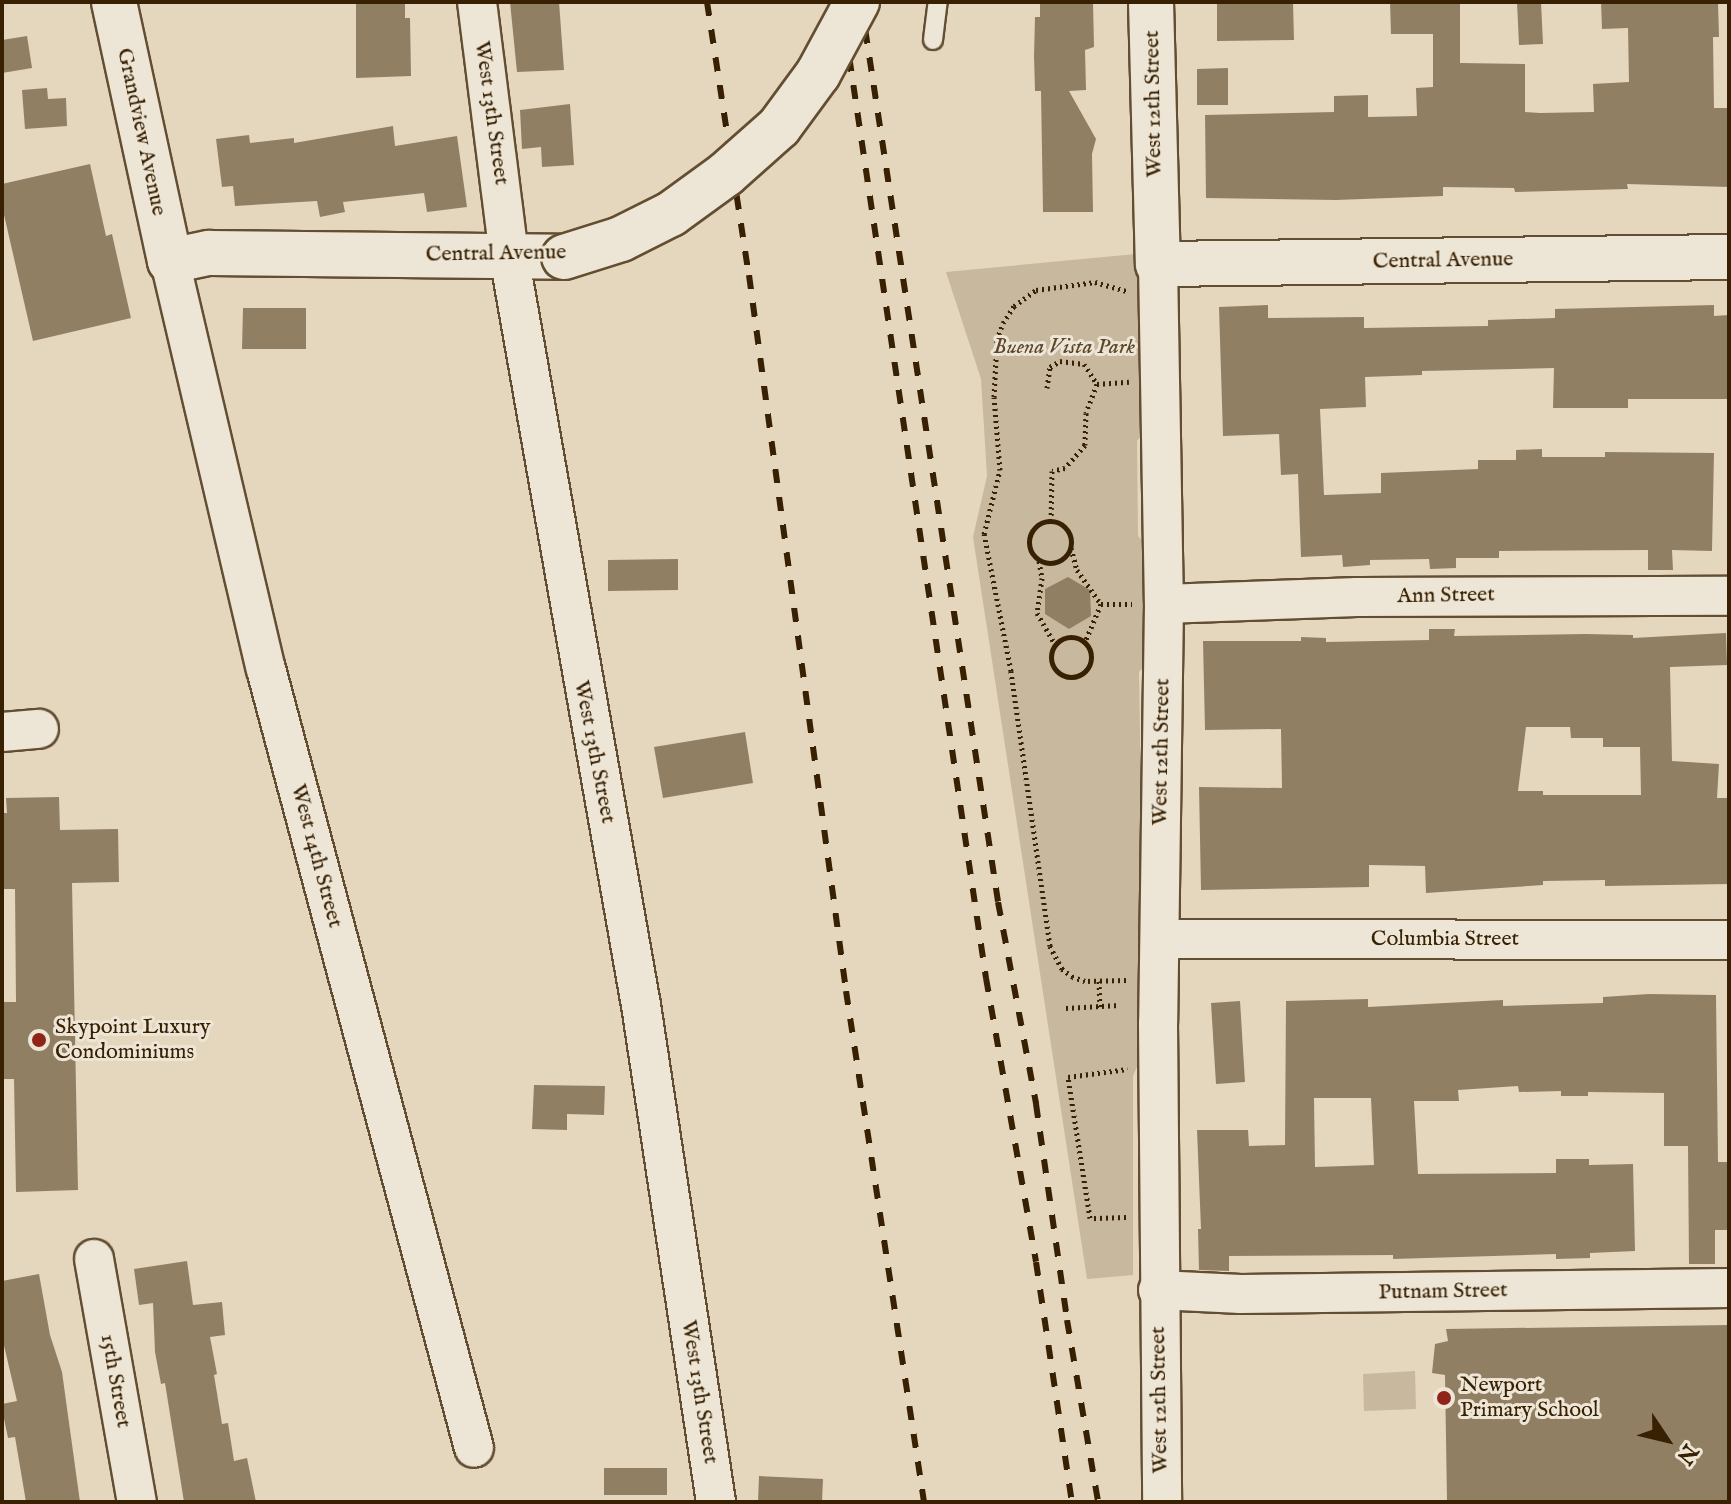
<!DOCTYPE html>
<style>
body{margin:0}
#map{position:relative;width:1731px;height:1504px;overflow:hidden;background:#e4d7be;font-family:"IM FELL English",serif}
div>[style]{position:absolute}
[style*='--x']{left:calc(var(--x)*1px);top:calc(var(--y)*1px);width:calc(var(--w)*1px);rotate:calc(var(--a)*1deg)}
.green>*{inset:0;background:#c7b89e}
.building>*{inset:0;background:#917f64}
.path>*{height:5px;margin-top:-2.5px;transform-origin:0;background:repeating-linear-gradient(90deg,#382002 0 2px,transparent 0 6px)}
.path>.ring{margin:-2.5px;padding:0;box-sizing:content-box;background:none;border:5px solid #382002;border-radius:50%}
.roads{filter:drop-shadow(2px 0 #634e31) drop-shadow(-2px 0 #634e31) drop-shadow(0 2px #634e31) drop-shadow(0 -2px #634e31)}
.service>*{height:18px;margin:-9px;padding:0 9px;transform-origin:9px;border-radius:9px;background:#ede5d5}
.minor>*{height:38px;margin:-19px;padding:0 19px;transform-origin:19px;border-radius:19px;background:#ede5d5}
.tertiary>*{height:44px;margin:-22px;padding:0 22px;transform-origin:22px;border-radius:22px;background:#ede5d5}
.rail>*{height:6px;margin-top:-3px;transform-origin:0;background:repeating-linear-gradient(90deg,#382002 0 14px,transparent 0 28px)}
.bridges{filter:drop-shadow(2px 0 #634e31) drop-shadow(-2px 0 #634e31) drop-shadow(0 2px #634e31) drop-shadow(0 -2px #634e31)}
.tertiary-bridge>*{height:44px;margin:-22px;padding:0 22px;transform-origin:22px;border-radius:22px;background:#ede5d5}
.dots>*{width:22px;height:22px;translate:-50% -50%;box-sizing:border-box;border:4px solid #ede5d5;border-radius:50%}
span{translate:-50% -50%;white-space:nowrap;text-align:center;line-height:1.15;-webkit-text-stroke:6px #ede5d5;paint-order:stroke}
.street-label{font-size:22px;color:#382002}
.park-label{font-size:22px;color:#5c4629;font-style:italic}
.poi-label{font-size:22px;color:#382002}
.left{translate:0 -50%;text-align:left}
.frame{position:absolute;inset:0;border:4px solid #382002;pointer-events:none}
.north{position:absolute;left:1627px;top:1400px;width:80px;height:80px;-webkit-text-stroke:6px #ede5d5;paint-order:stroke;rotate:125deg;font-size:22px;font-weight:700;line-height:32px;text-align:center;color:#382002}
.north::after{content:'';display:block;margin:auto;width:28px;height:36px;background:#382002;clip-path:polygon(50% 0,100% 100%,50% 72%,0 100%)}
</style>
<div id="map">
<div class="green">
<i style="clip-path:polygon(1136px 254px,1148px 289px,1149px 426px,1137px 441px,1138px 536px,1152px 552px,1151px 657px,1139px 672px,1145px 1049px,1133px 1076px,1133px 1275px,1087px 1279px,973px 537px,987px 476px,981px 379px,946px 272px)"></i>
<i style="clip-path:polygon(1415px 1371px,1416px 1409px,1364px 1411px,1363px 1374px)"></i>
</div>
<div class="building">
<i style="clip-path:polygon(356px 2px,405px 2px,405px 18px,410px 18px,411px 76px,356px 78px)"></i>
<i style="clip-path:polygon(510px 2px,559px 2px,564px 70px,517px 72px)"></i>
<i style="clip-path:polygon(1040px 2px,1093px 2px,1094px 47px,1085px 50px,1086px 90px,1069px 91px,1096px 139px,1092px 154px,1093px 212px,1043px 212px,1041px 91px,1035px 91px,1034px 56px,1035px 17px,1040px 17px)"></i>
<i style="clip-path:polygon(1217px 2px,1293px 2px,1294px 40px,1217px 41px)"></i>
<i style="clip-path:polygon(1390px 2px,1460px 2px,1460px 63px,1525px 64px,1525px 112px,1540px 113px,1594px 112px,1593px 84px,1629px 82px,1628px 28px,1602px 29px,1601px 2px,1718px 2px,1719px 37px,1713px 37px,1714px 108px,1729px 108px,1729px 187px,1627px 184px,1628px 189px,1515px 192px,1514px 188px,1443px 187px,1443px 196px,1336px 200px,1206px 198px,1205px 115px,1334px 112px,1334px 96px,1368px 95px,1368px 117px,1417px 116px,1416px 88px,1433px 87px,1433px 34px,1391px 34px)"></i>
<i style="clip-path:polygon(1517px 2px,1541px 2px,1543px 44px,1519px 45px)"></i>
<i style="clip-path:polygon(27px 36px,32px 68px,2px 73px,2px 40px)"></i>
<i style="clip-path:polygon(1228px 68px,1228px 105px,1197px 105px,1197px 69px)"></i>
<i style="clip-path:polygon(47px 88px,48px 99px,66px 98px,67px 126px,25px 129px,22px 90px)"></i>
<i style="clip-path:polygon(570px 104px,574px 165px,542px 167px,541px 147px,522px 149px,520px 110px)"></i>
<i style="clip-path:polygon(393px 126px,395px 146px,457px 136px,467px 207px,427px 212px,424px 193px,343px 202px,345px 212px,320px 217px,317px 201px,235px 206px,233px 186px,222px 187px,216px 139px,249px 135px,250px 143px,294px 138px,294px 143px)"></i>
<i style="clip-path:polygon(90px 164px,106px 236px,112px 234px,131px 318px,33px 341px,2px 206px,2px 184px)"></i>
<i style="clip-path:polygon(1268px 305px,1268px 318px,1364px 317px,1364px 328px,1488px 326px,1488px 320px,1555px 318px,1555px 309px,1714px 305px,1714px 316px,1729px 315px,1729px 399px,1628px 399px,1628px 408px,1553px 408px,1554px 368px,1422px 371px,1422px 375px,1365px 377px,1366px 407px,1320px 409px,1324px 495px,1381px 493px,1381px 473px,1478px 469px,1478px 460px,1516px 460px,1516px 450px,1542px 449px,1542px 457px,1605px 457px,1605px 452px,1714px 453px,1712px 551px,1672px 550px,1673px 570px,1648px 570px,1648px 550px,1499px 551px,1499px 558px,1456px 558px,1456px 568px,1430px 569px,1429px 559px,1370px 560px,1370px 565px,1343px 567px,1342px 555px,1301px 557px,1298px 474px,1281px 475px,1279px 434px,1223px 436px,1219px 307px)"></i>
<i style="clip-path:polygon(243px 308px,306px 308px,306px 349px,242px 349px)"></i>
<i style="clip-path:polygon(678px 559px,678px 590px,608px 591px,608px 560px)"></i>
<i style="clip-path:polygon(1068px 577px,1090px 590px,1091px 616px,1069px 629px,1045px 614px,1045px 589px)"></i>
<i style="clip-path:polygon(evenodd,1429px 629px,1455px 629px,1454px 636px,1586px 634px,1633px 635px,1633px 638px,1726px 633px,1727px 665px,1670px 667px,1672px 761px,1719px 764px,1717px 798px,1729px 798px,1729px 884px,1605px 886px,1605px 880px,1543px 881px,1543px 885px,1426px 893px,1425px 866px,1369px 865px,1369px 887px,1201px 890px,1199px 787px,1282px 788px,1281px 729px,1205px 730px,1203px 641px,1301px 641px,1301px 637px,1326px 638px,1326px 642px,1429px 640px,1429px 629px,1526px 727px,1570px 727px,1571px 738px,1603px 738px,1603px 747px,1640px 747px,1641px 795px,1543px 795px,1543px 791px,1518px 791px,1526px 727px)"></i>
<i style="clip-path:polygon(745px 732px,753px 783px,663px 798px,654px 747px)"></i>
<i style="clip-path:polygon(59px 797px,60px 830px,118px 829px,119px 882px,72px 883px,78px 1190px,16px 1192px,14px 1079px,2px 1079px,2px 1002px,16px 1002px,15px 889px,2px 889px,2px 813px,7px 813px,6px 798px)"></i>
<i style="clip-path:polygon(evenodd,1649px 994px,1716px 995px,1718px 1162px,1729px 1162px,1729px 1230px,1715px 1230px,1715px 1264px,1689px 1264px,1688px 1146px,1664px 1146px,1664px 1093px,1588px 1092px,1588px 1096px,1561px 1096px,1561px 1091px,1519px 1092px,1518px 1086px,1458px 1090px,1459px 1101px,1414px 1101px,1418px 1174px,1556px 1173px,1556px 1159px,1589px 1159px,1589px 1165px,1633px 1164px,1635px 1251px,1590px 1253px,1590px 1258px,1556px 1259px,1556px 1254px,1393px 1259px,1393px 1255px,1229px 1256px,1229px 1271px,1199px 1270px,1198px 1229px,1201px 1229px,1197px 1130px,1248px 1130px,1249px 1146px,1285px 1145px,1286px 1001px,1368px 999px,1368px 1007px,1503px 1000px,1503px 1006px,1603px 1003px,1603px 997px,1649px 994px,1314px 1098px,1371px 1098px,1374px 1165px,1315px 1167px,1314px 1098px)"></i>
<i style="clip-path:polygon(1240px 1001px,1245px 1082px,1216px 1084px,1211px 1003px)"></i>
<i style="clip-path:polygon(534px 1085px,605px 1086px,604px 1115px,567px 1114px,567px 1130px,532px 1129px)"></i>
<i style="clip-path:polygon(187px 1261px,193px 1305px,222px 1302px,225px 1335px,210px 1337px,217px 1374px,214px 1375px,222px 1424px,228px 1423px,234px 1461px,247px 1458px,256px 1502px,184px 1502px,165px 1383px,161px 1384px,155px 1352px,153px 1303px,139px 1305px,134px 1269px)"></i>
<i style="clip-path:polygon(39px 1274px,50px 1335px,62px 1372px,80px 1502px,26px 1502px,15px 1437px,8px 1438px,2px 1409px,2px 1404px,17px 1401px,2px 1337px,2px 1281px)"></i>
<i style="clip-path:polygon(1729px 1325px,1729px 1502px,1447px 1502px,1445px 1375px,1432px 1373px,1435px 1344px,1448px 1341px,1446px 1329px)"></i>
<i style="clip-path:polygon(604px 1468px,667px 1468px,667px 1495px,604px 1495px)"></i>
<i style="clip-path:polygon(759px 1476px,823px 1479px,822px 1502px,758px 1502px)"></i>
</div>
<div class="path">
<i style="--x:1097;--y:384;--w:32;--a:-4"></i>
<i style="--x:1047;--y:388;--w:21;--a:-82"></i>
<i style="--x:1050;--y:367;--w:12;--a:-31"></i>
<i style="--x:1060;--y:361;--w:24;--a:7"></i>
<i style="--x:1084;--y:364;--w:24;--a:57"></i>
<i style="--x:1097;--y:384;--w:31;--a:111"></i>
<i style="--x:1086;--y:413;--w:32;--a:92"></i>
<i style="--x:1085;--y:445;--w:30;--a:131"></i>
<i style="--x:1065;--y:468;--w:13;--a:167"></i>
<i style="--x:1052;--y:471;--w:50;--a:91.1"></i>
<i class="ring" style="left:1029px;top:521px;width:37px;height:37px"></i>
<i style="--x:1071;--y:548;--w:23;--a:75"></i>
<i style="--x:1077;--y:570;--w:42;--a:54.8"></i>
<i style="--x:1101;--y:604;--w:41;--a:112.8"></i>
<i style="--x:1039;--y:561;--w:17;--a:80"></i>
<i style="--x:1042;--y:578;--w:35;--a:98"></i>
<i style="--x:1037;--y:613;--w:36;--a:60"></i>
<i style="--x:1101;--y:604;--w:31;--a:0"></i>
<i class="ring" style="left:1051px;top:637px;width:35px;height:35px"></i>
<i style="--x:1126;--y:980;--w:41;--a:178.6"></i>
<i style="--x:1085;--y:981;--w:13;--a:-162"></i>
<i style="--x:1073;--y:977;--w:14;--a:-144"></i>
<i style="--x:1062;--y:969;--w:26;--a:-118"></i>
<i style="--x:1050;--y:946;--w:278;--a:-98.1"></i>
<i style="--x:1011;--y:671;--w:140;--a:-101.1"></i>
<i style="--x:984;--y:534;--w:66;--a:-76"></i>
<i style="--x:1000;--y:470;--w:73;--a:-94.7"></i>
<i style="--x:994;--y:397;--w:57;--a:-87"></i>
<i style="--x:997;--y:340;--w:18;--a:-71"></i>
<i style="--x:1003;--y:323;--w:20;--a:-57"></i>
<i style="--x:1014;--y:306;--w:27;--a:-36"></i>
<i style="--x:1036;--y:290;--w:60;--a:-7.7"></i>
<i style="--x:1095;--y:282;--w:33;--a:16"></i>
<i style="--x:1099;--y:981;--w:29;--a:88"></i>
<i style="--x:1066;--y:1008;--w:53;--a:-3.2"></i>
<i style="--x:1126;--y:1217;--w:36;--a:178"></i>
<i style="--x:1090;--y:1218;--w:143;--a:-98.9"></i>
<i style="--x:1068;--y:1077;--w:60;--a:-7.7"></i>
</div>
<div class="roads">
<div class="service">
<i style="--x:933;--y:40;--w:38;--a:-83"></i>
</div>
<div class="minor">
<i style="--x:477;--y:2;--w:256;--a:82.8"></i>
<i style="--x:509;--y:256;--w:761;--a:80.01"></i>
<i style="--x:641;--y:1005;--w:503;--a:81.42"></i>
<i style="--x:170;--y:261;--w:419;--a:76.8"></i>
<i style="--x:266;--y:669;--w:806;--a:75.05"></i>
<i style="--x:1158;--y:264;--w:340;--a:89"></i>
<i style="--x:1164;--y:604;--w:419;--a:90.8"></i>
<i style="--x:1158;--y:1023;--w:479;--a:89.5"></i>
<i style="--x:1164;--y:604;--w:193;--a:-2.1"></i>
<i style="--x:1357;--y:597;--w:372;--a:-0.2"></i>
<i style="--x:2;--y:732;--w:37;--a:-5"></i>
<i style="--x:1160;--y:939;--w:569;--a:0.1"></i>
<i style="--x:94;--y:1259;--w:247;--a:80"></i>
<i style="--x:1158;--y:1290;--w:83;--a:2.8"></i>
<i style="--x:1241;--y:1294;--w:488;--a:-0.7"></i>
</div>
<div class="tertiary">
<i style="--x:114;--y:2;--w:265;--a:77.8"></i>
<i style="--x:170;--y:261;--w:40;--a:-12"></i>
<i style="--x:209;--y:253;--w:355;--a:0.6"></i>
<i style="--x:1151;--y:2;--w:262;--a:88.5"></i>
<i style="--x:1158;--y:264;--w:571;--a:-0.7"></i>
</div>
</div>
<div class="rail">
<i style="--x:707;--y:2;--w:276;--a:81.3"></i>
<i style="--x:749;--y:275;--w:723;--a:82.28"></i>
<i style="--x:846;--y:991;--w:517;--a:81.32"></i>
<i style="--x:841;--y:2;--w:987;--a:81.55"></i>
<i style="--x:986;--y:978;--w:288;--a:80"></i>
<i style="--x:1036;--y:1262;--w:243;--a:81.5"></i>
<i style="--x:861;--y:2;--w:910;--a:81.34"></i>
<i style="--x:998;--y:902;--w:206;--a:79.3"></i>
<i style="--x:1036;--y:1104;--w:218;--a:81.8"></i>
<i style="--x:1067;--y:1320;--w:185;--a:80.3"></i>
</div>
<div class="bridges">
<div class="tertiary-bridge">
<i style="--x:564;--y:257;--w:60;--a:-17.5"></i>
<i style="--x:621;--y:239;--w:56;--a:-26.6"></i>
<i style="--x:671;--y:214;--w:68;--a:-36"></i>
<i style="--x:726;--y:174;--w:71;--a:-41.6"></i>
<i style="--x:779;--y:127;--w:66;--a:-53.7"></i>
<i style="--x:818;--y:74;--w:82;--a:-61.6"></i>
</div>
</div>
<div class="dots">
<i style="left:39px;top:1040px;background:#8f2418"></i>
<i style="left:1444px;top:1398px;background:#8f2418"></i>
</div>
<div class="street-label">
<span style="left:1154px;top:104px;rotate:-91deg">West 12th Street</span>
<span style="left:491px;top:113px;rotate:82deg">West 13th Street</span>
<span style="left:141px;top:132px;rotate:78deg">Grandview Avenue</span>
<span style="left:496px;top:254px;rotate:-1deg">Central Avenue</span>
<span style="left:1443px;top:261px;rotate:-1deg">Central Avenue</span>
<span style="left:1446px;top:596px;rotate:-1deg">Ann Street</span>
<span style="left:594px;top:752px;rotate:79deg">West 13th Street</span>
<span style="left:1162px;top:752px;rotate:-89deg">West 12th Street</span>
<span style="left:316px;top:856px;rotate:75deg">West 14th Street</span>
<span style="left:1445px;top:940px">Columbia Street</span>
<span style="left:1443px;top:1292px;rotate:-1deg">Putnam Street</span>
<span style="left:115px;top:1381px;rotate:80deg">15th Street</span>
<span style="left:699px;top:1392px;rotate:81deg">West 13th Street</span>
<span style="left:1160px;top:1400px;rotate:-91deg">West 12th Street</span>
</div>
<div class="park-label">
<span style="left:1064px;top:348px">Buena Vista Park</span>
</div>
<div class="poi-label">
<span class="left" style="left:55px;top:1040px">Skypoint Luxury<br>Condominiums</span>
<span class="left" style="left:1460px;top:1398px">Newport<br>Primary School</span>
</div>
<div class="frame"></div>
<div class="north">N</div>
</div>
